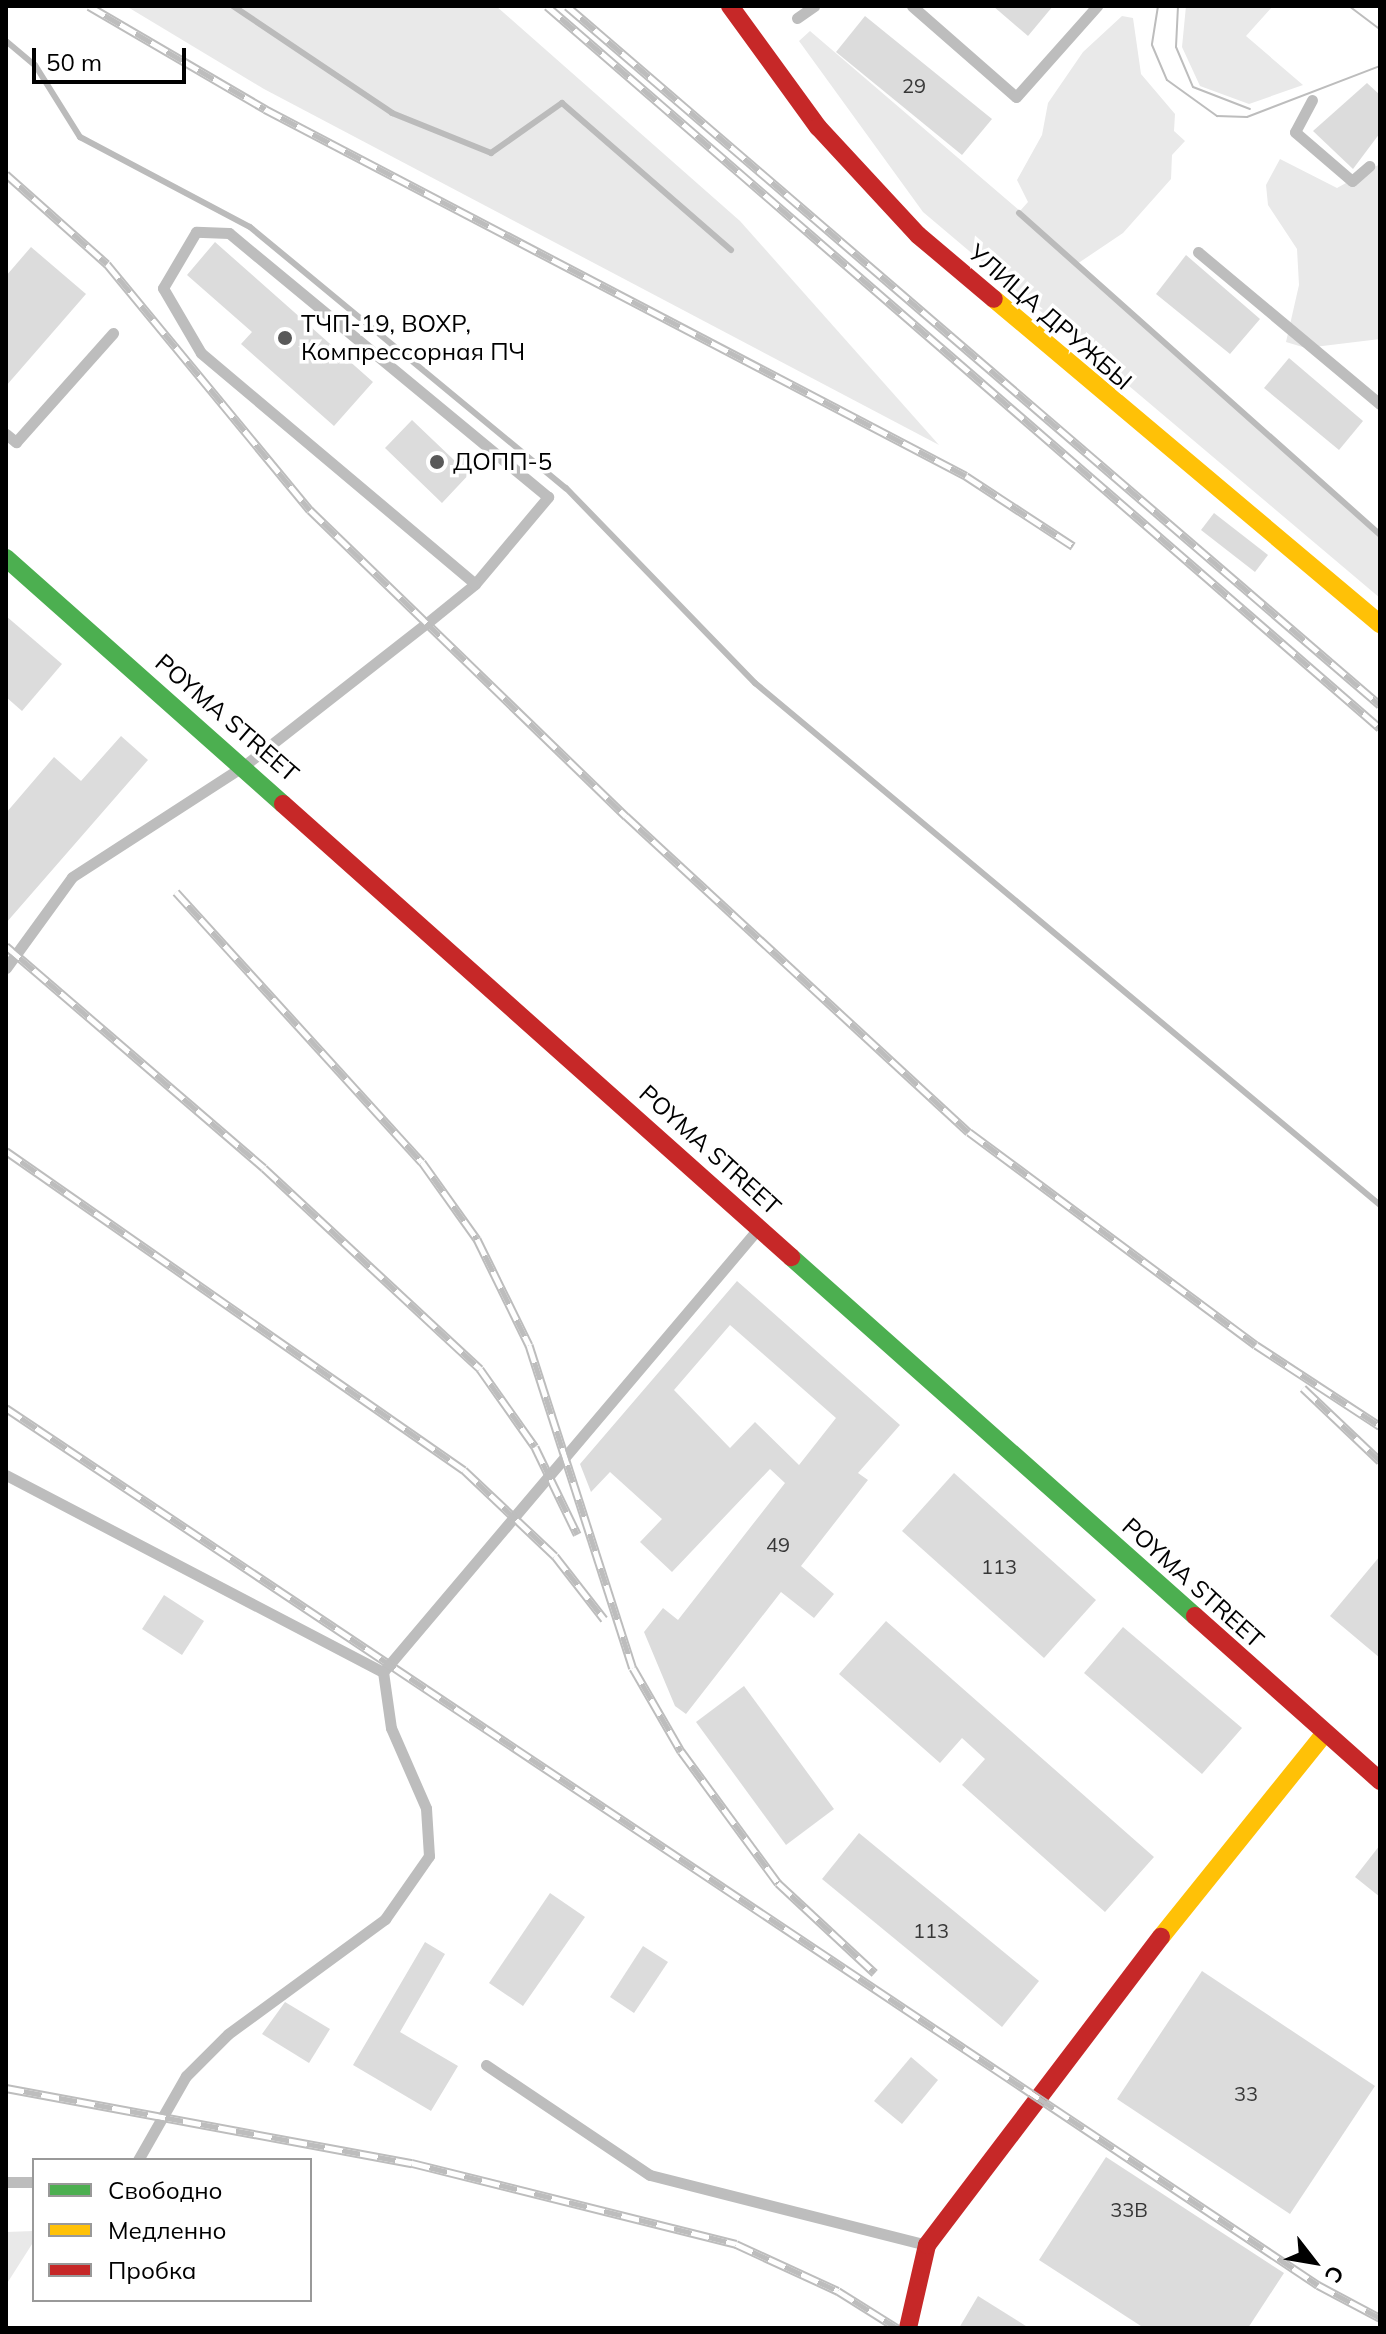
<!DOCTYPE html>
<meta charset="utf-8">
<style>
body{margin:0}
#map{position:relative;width:1386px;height:2334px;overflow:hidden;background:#fff;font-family:Mulish,sans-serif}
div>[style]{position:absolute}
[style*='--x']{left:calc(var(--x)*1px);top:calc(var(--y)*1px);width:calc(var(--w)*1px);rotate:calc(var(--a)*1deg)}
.green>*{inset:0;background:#e9e9e9}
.stream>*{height:6px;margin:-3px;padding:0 3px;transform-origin:3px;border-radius:3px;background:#bbb}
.building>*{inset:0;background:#dcdcdc}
.lane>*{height:11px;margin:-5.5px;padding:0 5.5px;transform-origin:5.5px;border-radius:5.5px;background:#bdbdbd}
.fast>*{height:18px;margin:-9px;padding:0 9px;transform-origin:9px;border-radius:9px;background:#4caf50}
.slow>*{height:18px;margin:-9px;padding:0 9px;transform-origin:9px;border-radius:9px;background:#ffc107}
.jam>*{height:18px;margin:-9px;padding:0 9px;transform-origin:9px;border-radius:9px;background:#c62828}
.tram>*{height:2px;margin:-1px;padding:0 1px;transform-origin:1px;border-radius:1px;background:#bdbdbd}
.rail>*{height:9px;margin-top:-4.5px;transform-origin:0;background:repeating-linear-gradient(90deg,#fff 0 18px,#bdbdbd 0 36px);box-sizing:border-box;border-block:2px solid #bdbdbd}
.dots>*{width:22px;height:22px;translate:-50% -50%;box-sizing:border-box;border:4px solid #fff;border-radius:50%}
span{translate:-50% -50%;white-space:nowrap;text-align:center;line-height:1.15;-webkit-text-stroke:7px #fff;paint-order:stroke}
.number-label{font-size:20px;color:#373737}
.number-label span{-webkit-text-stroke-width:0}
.street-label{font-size:24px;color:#000}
.poi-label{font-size:24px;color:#000}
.left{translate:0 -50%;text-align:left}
.frame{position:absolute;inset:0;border:8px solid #000;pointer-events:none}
.legend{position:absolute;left:32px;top:2158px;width:280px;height:144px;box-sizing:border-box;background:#fff;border:2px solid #999;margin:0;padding:10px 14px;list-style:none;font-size:24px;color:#000}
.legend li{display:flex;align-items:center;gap:16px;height:40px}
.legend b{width:40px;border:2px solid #999}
.north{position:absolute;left:1274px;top:2222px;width:80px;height:80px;-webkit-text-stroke:6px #fff;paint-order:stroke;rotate:121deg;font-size:22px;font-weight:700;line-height:32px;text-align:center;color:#000}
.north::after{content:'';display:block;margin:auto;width:28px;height:36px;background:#000;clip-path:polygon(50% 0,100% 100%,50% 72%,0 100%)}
.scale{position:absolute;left:32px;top:48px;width:154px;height:36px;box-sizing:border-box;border:4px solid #000;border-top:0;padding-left:10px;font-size:24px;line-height:28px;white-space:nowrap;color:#000;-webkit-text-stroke:6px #fff;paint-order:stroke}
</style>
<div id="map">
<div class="green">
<i style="clip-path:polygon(126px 6px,496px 6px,740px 221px,939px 445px,264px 89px)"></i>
<i style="clip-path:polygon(1186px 6px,1273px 6px,1246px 36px,1303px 85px,1249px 104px,1200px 86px,1182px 47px)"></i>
<i style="clip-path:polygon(1122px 16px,1133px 18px,1141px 74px,1175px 114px,1174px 131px,1185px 141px,1172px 155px,1171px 179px,1123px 233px,1077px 264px,1380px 535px,1380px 598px,923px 212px,799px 41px,810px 31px,1020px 211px,1028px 202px,1017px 180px,1042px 135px,1048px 103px,1083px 52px)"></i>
<i style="clip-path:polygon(1280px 159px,1337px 188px,1380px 164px,1380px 339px,1306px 348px,1286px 342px,1299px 285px,1297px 249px,1268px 205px,1266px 185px)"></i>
<i style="clip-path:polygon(34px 2231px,34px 2241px,6px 2285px,6px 2232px)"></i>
</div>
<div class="stream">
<i style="--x:233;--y:6;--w:192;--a:33.9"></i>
<i style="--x:392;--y:113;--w:107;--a:22"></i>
<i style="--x:491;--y:153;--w:87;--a:-35.2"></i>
<i style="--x:562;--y:103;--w:224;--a:41"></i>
<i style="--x:6;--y:41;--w:38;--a:40"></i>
<i style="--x:35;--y:65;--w:85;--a:58"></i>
<i style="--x:80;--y:137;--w:192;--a:27.9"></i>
<i style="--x:250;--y:227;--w:410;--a:39.6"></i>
<i style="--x:566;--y:488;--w:272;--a:45.9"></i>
<i style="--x:755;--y:683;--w:814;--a:39.87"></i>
<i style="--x:1019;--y:213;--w:484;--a:41.7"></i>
</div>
<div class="building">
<i style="clip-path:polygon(993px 6px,1053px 6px,1028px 36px)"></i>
<i style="clip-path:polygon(865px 16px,992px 119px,962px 155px,836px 52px)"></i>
<i style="clip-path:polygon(1367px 83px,1380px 95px,1380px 133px,1353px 169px,1313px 131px)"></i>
<i style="clip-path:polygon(215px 242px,373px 382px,334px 426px,241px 344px,252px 332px,187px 275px)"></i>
<i style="clip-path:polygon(31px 247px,86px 294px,6px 386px,6px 276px)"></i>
<i style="clip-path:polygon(1186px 255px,1260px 319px,1230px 354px,1156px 294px)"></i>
<i style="clip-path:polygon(1289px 358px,1363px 421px,1339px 450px,1264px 388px)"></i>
<i style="clip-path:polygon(412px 420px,455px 461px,465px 450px,473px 458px,473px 470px,442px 503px,385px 448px)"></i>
<i style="clip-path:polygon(1214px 513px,1268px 555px,1255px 572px,1201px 530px)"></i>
<i style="clip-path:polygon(6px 616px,62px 664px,22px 711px,6px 697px)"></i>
<i style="clip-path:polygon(121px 736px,148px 760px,6px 923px,6px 813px,54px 757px,81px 781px)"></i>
<i style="clip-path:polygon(evenodd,737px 1281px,900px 1425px,858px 1473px,868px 1480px,801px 1566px,834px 1594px,814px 1618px,781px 1592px,686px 1714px,675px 1706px,644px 1632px,663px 1608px,678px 1620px,785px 1483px,770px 1469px,672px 1572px,640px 1542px,662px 1519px,610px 1472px,591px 1492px,580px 1464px,737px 1281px,730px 1325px,836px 1418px,799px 1465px,755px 1422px,730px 1448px,674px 1390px,730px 1325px)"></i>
<i style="clip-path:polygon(954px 1473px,1096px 1600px,1044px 1658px,902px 1531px)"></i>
<i style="clip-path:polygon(1380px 1556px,1380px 1658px,1330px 1616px)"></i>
<i style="clip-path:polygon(164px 1595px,204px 1621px,182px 1655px,142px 1629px)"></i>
<i style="clip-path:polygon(886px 1621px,1154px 1857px,1105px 1912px,962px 1785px,985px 1759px,962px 1738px,940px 1763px,839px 1674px)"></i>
<i style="clip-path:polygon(1123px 1627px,1242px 1728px,1202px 1774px,1084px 1673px)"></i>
<i style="clip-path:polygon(744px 1686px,834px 1809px,786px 1845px,696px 1722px)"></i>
<i style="clip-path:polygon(859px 1833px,1039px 1981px,1002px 2027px,822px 1879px)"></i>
<i style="clip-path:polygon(1380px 1845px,1380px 1897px,1355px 1877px)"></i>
<i style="clip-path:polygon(550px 1893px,585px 1917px,523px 2006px,489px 1983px)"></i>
<i style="clip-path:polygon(425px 1942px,445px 1954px,400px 2032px,458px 2066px,431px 2111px,353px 2065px)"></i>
<i style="clip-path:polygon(643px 1946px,668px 1962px,634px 2013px,610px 1997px)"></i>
<i style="clip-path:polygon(1202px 1971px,1375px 2086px,1290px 2214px,1117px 2099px)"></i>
<i style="clip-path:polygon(285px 2002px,330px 2029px,309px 2063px,262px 2034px)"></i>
<i style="clip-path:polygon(911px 2057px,938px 2080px,902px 2124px,874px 2101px)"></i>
<i style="clip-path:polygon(1106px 2157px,1284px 2273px,1248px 2328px,1144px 2328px,1039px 2260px)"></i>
<i style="clip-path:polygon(978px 2296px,1029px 2328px,959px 2328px)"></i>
</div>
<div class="lane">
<i style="--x:912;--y:6;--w:138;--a:41.2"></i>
<i style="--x:1016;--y:97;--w:122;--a:-48.3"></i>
<i style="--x:797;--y:18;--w:21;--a:-35"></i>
<i style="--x:1312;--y:100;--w:36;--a:118"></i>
<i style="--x:1295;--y:132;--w:75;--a:40.7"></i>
<i style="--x:1352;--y:181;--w:23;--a:-41"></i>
<i style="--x:1198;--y:252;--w:237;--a:39.9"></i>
<i style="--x:6;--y:434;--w:13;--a:39"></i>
<i style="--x:16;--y:442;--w:146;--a:-48.3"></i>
<i style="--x:6;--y:968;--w:112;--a:-54"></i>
<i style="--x:72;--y:877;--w:206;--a:-32.9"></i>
<i style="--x:245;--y:765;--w:231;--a:-38"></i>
<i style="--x:427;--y:623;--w:62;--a:-39.1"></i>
<i style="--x:475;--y:584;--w:114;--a:-50"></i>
<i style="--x:548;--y:497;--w:414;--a:-140.4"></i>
<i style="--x:229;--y:233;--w:33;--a:-178"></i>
<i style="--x:196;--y:232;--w:65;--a:120.5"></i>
<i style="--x:163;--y:288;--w:75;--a:59.7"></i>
<i style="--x:201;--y:353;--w:358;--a:40.1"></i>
<i style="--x:6;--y:1475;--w:425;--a:27.6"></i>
<i style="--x:383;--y:1672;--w:579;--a:-49.76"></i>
<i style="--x:486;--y:2065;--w:197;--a:33.9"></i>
<i style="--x:650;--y:2175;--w:285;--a:14.2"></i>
<i style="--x:138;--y:2160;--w:97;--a:-60.3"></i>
<i style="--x:186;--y:2076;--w:59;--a:-45"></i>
<i style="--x:228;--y:2034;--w:195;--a:-36.2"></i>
<i style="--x:385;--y:1919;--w:77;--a:-55.1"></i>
<i style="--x:429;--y:1856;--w:48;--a:-93.6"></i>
<i style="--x:426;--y:1808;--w:87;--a:-113.6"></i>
<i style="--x:391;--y:1728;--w:57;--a:-98.1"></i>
<i style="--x:6;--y:2182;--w:28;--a:0"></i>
</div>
<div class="fast">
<i style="--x:6;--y:558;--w:370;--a:41.6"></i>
<i style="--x:791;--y:1257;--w:540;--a:41.62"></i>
</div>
<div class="slow">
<i style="--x:994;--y:299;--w:505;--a:40.1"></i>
<i style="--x:1161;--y:1937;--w:260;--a:-51.2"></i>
</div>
<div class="jam">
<i style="--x:730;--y:6;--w:150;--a:54"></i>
<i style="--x:818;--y:127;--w:147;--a:47.2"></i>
<i style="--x:918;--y:235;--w:99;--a:40.1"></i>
<i style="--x:283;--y:804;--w:681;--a:41.72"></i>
<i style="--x:1195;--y:1616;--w:248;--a:41.7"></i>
<i style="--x:908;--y:2328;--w:85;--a:-77.1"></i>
<i style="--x:927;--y:2245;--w:387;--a:-52.8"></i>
</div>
<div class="tram">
<i style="--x:1158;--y:6;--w:39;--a:99"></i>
<i style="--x:1152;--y:45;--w:38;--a:67"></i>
<i style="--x:1167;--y:80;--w:62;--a:35.8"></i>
<i style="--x:1217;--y:116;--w:30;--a:2"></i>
<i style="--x:1247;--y:117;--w:142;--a:-21"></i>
<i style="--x:1178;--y:6;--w:41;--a:92.8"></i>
<i style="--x:1176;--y:47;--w:43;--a:67"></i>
<i style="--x:1193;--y:87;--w:61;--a:21.1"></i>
<i style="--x:1349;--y:6;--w:39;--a:37"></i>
</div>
<div class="rail">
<i style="--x:89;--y:6;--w:204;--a:30.3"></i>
<i style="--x:265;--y:109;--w:791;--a:27.63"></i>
<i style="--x:966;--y:476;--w:128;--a:33.2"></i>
<i style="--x:547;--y:6;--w:1102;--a:40.92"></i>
<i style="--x:567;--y:6;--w:1072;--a:40.69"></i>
<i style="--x:6;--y:174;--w:135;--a:41.7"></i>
<i style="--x:107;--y:264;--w:319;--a:50.5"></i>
<i style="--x:310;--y:510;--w:440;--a:44.1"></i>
<i style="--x:626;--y:816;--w:466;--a:42.7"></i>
<i style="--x:969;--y:1132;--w:357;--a:36.6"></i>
<i style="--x:1256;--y:1345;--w:148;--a:33.2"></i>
<i style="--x:176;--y:892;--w:365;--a:47.7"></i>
<i style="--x:422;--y:1162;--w:95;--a:54.5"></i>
<i style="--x:477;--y:1239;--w:118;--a:63.9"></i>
<i style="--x:529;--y:1345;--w:339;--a:72.2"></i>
<i style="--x:633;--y:1668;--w:96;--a:60"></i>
<i style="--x:681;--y:1751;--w:164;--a:53.7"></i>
<i style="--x:778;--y:1883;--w:132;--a:42.9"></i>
<i style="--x:6;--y:946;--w:340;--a:40.7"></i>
<i style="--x:264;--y:1168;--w:295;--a:42.9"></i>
<i style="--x:480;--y:1369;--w:95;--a:54.8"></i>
<i style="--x:535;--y:1447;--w:97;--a:64.2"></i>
<i style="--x:6;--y:1151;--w:558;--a:34.86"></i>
<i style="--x:464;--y:1470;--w:125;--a:43.4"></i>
<i style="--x:555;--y:1556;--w:80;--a:52.1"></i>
<i style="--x:1303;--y:1388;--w:106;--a:43.5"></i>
<i style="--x:6;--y:1408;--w:1578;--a:33.76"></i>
<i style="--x:1318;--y:2285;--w:70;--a:28"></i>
<i style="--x:6;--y:2088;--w:413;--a:10.5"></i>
<i style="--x:412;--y:2163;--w:334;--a:14"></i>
<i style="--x:736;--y:2244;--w:112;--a:24.7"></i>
<i style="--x:838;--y:2291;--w:70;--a:32.1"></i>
</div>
<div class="dots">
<i style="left:285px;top:338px;background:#595959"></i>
<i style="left:437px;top:462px;background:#595959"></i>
</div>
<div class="number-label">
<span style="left:914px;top:85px">29</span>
<span style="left:778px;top:1544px">49</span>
<span style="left:999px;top:1566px">113</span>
<span style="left:931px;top:1930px">113</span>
<span style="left:1246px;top:2093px">33</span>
<span style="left:1129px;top:2209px">33В</span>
</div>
<div class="street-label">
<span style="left:1050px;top:317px;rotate:41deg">УЛИЦА ДРУЖБЫ</span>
<span style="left:227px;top:718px;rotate:41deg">POYMA STREET</span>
<span style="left:710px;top:1150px;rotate:42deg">POYMA STREET</span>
<span style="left:1193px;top:1583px;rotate:42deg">POYMA STREET</span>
</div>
<div class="poi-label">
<span class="left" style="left:301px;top:338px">ТЧП-19, ВОХР,<br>Компрессорная ПЧ</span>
<span class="left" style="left:453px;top:462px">ДОПП-5</span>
</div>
<div class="frame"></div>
<ul class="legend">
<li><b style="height:10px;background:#4caf50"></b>Свободно</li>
<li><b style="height:10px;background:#ffc107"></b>Медленно</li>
<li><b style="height:10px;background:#c62828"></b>Пробка</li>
</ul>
<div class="north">С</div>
<div class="scale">50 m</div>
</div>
